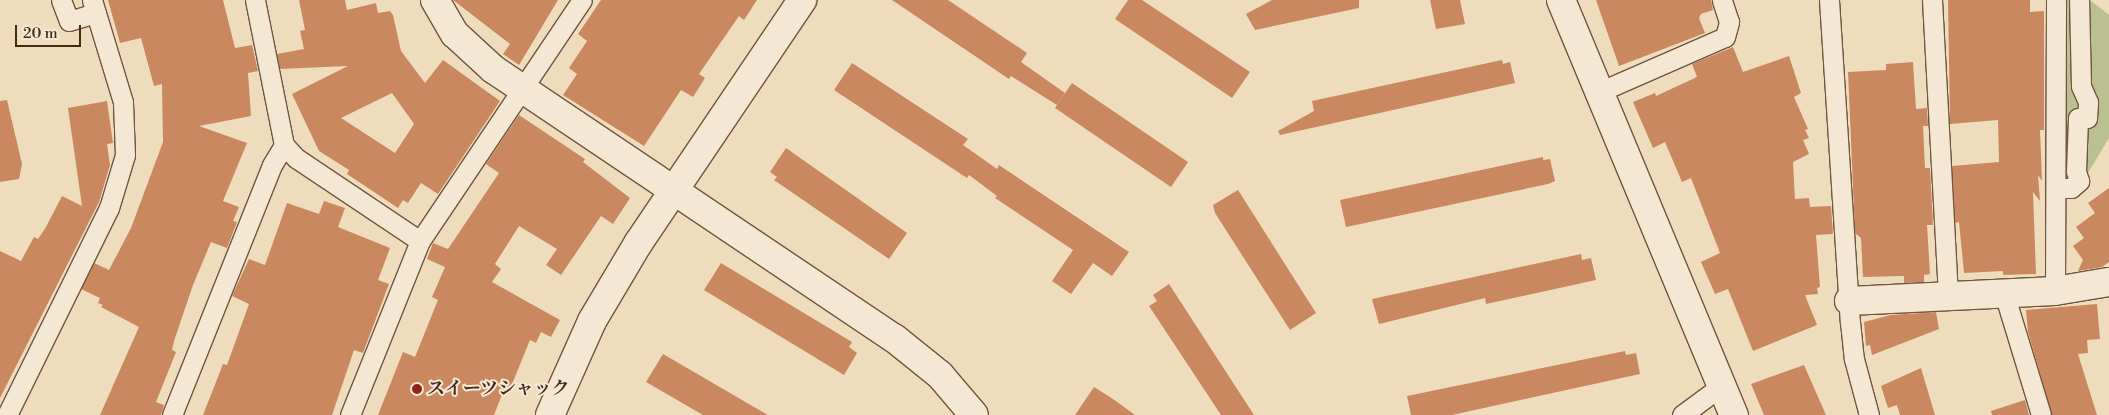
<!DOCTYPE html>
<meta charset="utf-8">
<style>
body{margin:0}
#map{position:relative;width:2109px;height:415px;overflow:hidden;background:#eedcbd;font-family:"Libre Bodoni","Noto Serif JP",serif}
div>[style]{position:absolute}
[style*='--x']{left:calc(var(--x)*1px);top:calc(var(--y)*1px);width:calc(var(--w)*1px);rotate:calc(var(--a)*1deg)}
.green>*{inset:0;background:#bac090}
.building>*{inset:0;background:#ca8861}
.roads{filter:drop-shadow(1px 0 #705540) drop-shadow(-1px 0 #705540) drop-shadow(0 1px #705540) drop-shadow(0 -1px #705540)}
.street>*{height:19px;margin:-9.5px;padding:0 9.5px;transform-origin:9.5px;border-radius:9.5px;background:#f4e8d4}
.secondary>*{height:28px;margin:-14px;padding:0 14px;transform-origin:14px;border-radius:14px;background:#f4e8d4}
.dots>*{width:14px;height:14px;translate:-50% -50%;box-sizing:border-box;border:2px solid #f4e8d4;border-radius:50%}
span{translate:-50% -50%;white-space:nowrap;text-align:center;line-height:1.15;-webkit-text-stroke:4px #f4e8d4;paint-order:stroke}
.poi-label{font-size:18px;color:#462817;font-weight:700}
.left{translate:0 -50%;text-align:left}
.scale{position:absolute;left:15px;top:25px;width:66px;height:22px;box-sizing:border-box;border:2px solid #462817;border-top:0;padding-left:6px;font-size:15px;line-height:18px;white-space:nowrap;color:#462817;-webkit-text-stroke:4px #f4e8d4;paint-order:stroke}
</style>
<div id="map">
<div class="green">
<i style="clip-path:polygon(2065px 0,2090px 0,2109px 15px,2109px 138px,2088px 173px,2067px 162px)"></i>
</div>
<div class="building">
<i style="clip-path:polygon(108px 0,223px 0,235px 48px,252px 45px,258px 71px,248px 73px,251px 116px,199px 126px,247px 143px,223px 201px,239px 207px,233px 221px,237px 222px,227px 248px,211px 242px,193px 285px,174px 341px,172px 350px,176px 352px,156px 402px,164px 405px,161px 415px,100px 415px,139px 327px,101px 307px,103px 305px,98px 303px,100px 298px,81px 289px,94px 263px,109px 270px,131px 228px,163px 142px,162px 84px,154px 86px,141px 38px,120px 43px)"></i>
<i style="clip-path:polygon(evenodd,299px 0,345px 0,347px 10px,376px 3px,378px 13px,390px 11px,393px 15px,401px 51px,425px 83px,443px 60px,500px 101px,438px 194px,421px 183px,408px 203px,403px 200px,398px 208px,347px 174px,349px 170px,319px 151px,292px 94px,348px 66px,280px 69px,277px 54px,304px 49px,300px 31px,305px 30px,299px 0,392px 93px,414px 124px,395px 153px,341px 118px,392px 93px)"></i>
<i style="clip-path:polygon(453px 0,558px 0,519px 65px,503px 54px,510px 44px)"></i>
<i style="clip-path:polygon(601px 0,757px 0,744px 20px,739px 16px,699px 74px,705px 78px,693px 97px,681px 90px,644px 146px,563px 95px,577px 74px,569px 68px,587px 41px,578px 34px)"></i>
<i style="clip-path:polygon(892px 0,948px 0,1027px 53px,1021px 62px,1065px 93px,1057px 105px,1011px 76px,1009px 79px)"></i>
<i style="clip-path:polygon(1128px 0,1142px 0,1250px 72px,1232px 98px,1115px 19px)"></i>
<i style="clip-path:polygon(1272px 0,1359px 0,1359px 8px,1255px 30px,1246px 14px)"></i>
<i style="clip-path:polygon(1430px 0,1460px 0,1465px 24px,1436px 29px)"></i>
<i style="clip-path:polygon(1596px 0,1711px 0,1713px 10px,1701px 14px,1699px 18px,1705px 33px,1619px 66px)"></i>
<i style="clip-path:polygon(1948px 0,2030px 0,2030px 12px,2044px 11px,2044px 130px,2040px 130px,2042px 181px,2038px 175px,2040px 201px,2033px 192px,2036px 274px,2003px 275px,2003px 271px,1964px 273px,1959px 222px,1955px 223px,1952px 166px,1999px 162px,1998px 120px,1950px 124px)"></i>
<i style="clip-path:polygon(1733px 47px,1743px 72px,1789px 56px,1801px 93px,1794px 97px,1808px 129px,1805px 130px,1809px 138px,1803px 140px,1809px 154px,1793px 162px,1795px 199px,1809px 198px,1810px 207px,1831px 206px,1833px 234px,1816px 235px,1820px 287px,1817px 288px,1818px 294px,1805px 295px,1817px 325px,1753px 351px,1728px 289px,1715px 294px,1701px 262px,1720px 253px,1691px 178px,1682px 182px,1665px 142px,1653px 148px,1633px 102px,1655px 93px,1656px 96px,1697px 77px,1692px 64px)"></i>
<i style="clip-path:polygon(1502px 60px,1503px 64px,1510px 62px,1515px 83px,1280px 135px,1278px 131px,1314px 111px,1312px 101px)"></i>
<i style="clip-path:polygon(1913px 62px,1916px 109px,1927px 108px,1928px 126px,1923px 126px,1925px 168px,1930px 168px,1933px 225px,1927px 225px,1930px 274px,1924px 275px,1924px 282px,1904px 283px,1904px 276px,1863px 277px,1861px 238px,1855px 233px,1848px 72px,1886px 70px,1886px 64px)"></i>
<i style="clip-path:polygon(852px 63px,968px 139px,963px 145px,997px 169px,999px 165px,1129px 252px,1112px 276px,1093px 263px,1071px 294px,1052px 281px,1073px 250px,995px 198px,997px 196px,969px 175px,967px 178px,834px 90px)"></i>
<i style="clip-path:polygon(1072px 83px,1188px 162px,1171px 187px,1055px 108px)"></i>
<i style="clip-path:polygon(7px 100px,22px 164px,19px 179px,0 182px,0 101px)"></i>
<i style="clip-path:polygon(107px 101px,113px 143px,107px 144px,110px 165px,99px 202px,0 398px,0 251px,21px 261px,34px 237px,38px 239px,46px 227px,62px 196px,82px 206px,68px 108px)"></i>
<i style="clip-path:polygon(519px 115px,585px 159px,583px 162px,630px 198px,613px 224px,601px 216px,561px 275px,546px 265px,557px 249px,519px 226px,495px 264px,501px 269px,492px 282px,560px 320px,551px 337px,541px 332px,536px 343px,530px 340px,510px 389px,505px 387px,494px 415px,378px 415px,403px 352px,415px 357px,438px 300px,432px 297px,445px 267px,427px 259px,433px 243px,448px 249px,499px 173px,486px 164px)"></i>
<i style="clip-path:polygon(786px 148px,907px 233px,889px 259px,774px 180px,777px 177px,770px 172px)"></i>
<i style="clip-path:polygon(1543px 157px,1543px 160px,1550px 159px,1555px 181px,1548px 184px,1346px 227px,1340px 200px)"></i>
<i style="clip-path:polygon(2109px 188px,2109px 262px,2102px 267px,2078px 271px,2083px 260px,2073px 246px,2084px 238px,2076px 227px,2095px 213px,2088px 203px)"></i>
<i style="clip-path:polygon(1238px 190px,1316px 313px,1290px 330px,1215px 213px,1213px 205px)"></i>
<i style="clip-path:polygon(324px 201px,345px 208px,338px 227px,390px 248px,378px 280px,389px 284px,363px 353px,354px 350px,332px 415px,203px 415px,223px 364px,227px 365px,249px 304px,232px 296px,249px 259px,265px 265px,287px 203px,319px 214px)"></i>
<i style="clip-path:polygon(1581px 254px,1582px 260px,1591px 258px,1596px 280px,1486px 304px,1485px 298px,1379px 324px,1372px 299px)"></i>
<i style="clip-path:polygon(721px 263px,852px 342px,849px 347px,857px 353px,844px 375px,704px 290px)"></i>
<i style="clip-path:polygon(1169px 284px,1254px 415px,1221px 415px,1149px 306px,1157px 301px,1153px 295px)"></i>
<i style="clip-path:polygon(2097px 304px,2100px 339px,2087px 340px,2088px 353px,2078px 354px,2097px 415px,2052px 415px,2028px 332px,2026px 310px)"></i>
<i style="clip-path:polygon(1936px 312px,1939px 329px,1872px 355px,1870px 345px,1866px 346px,1864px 322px,1891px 315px)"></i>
<i style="clip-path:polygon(1625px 351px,1626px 355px,1636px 353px,1640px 374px,1452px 415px,1411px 415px,1407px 396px)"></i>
<i style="clip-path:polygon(663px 354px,768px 415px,703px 415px,646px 382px)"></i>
<i style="clip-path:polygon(1804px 365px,1826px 415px,1764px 415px,1751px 384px)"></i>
<i style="clip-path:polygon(1921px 368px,1935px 415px,1900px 415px,1897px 405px,1888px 408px,1881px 386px)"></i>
<i style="clip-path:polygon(1094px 387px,1113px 399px,1135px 415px,1075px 415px)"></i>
<i style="clip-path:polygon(2025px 400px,2029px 415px,1992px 415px,1991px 411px)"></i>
</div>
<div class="roads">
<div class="street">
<i style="--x:61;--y:0;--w:22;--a:69"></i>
<i style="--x:69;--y:21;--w:28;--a:-17"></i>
<i style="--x:255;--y:0;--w:148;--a:78.7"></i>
<i style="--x:284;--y:145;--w:18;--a:47"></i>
<i style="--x:296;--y:158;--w:149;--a:33.8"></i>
<i style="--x:1829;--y:0;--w:323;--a:86.3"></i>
<i style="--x:1850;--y:322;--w:37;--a:84"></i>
<i style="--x:1854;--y:359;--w:58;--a:75"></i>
<i style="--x:1932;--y:0;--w:296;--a:86.9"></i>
<i style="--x:1599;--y:92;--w:137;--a:-23.6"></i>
<i style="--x:1725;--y:37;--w:16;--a:-75"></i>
<i style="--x:1729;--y:22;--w:23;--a:-108"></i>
<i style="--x:2058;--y:188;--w:13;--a:0"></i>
<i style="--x:2071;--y:188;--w:11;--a:-41"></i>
<i style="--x:2079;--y:181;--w:10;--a:-107"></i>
<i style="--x:2076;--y:171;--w:53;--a:-87.8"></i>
<i style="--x:2078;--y:118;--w:9;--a:0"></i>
<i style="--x:2087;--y:118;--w:16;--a:-86"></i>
<i style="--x:2088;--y:102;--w:17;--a:-114"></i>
<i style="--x:2081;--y:86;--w:86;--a:-91.3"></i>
<i style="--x:2055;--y:291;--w:291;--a:-89.8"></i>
<i style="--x:2004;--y:293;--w:127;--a:73.1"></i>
<i style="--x:7;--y:415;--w:231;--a:-63.8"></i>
<i style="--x:109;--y:208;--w:55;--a:-73.2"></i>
<i style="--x:125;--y:155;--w:53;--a:-92.2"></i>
<i style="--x:123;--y:102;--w:107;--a:-106.9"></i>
<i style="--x:172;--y:415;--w:269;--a:-68.2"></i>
<i style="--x:272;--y:165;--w:23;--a:-59"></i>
<i style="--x:350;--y:415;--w:188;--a:-68.1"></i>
<i style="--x:420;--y:241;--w:290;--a:-56.1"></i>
<i style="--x:1682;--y:415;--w:49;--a:-36.6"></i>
</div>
<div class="secondary">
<i style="--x:435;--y:0;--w:39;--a:60"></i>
<i style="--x:455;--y:34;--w:52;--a:42.6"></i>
<i style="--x:493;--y:69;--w:483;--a:33.9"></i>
<i style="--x:894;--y:338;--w:59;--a:38.8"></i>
<i style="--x:940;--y:375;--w:52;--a:49.6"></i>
<i style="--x:1561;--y:0;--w:450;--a:67.4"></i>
<i style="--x:1849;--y:301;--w:206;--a:-2.8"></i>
<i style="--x:2055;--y:291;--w:55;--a:-9.5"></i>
<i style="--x:550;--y:415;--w:103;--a:-65.9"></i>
<i style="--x:592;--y:321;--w:92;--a:-59.3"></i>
<i style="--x:639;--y:242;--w:292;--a:-56"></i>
</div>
</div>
<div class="dots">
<i style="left:417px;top:389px;background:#8f2418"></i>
</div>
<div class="poi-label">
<span class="left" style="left:427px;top:389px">スイーツシャック</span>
</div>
<div class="scale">20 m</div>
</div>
